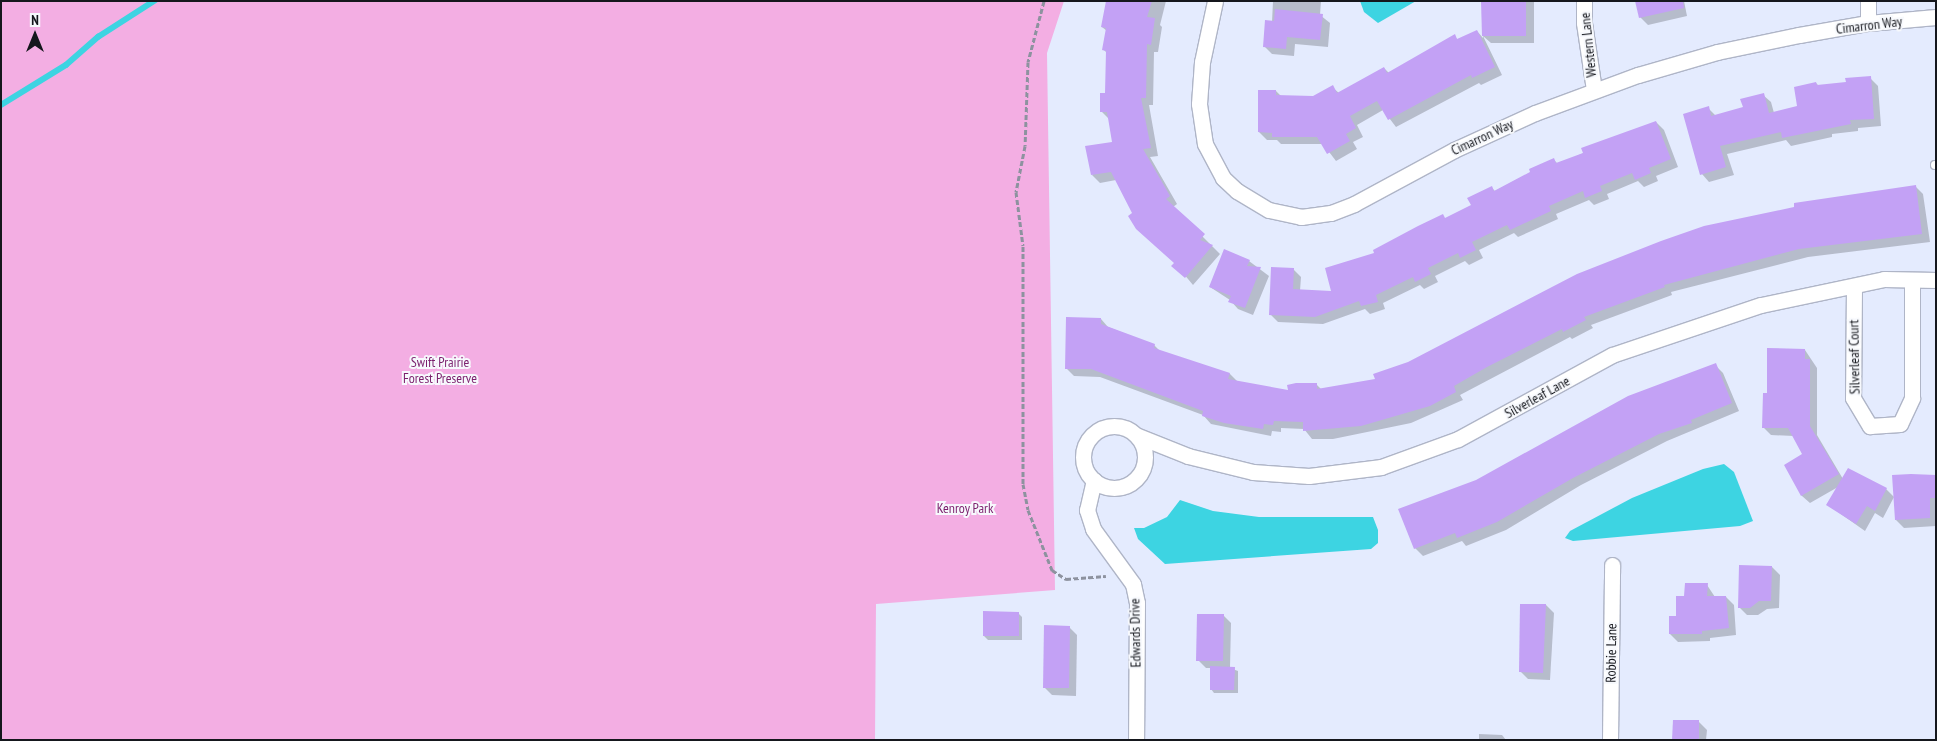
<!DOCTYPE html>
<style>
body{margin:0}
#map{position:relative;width:1937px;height:741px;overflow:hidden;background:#e4ebfe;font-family:"PT Sans Narrow",sans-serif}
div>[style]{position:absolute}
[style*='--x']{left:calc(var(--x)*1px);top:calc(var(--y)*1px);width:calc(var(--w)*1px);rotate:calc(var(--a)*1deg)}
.green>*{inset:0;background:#f3aee3}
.water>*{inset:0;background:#3dd4e2}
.shadow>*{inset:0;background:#0003}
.stream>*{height:5.5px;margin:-2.75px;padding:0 2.75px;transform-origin:2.75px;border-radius:2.75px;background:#3dd4e2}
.building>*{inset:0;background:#c3a1f5}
.path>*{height:3px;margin-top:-1.5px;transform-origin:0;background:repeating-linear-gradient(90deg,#8d929f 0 5px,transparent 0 7.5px)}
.roads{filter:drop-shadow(1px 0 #afb5c7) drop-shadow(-1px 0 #afb5c7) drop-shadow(0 1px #afb5c7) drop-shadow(0 -1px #afb5c7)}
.service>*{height:8px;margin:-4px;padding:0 4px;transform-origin:4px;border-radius:4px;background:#fff}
.minor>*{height:15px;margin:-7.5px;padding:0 7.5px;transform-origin:7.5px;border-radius:7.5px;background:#fff}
.minor>.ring{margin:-7.5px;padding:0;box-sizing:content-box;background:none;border:15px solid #fff;border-radius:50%}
span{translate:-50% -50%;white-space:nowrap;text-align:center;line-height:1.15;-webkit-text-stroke:4px #f7f9fd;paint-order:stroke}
.street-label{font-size:14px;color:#15171d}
.park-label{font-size:14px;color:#7b1f6d}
.frame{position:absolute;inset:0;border:2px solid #15171d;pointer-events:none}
.north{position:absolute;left:10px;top:10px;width:50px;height:50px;-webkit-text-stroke:4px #f7f9fd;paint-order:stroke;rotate:0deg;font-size:14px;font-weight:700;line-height:20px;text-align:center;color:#15171d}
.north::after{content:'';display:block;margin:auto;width:18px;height:22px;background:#15171d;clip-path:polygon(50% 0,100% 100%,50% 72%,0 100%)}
</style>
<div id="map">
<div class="green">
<i style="clip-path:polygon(1px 1px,1064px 1px,1047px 53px,1055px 590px,876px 604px,875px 740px,1px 740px)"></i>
</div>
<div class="water">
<i style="clip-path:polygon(1360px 1px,1416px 1px,1378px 23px,1364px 12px)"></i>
<i style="clip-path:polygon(1724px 464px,1734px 472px,1753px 521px,1740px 526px,1573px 541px,1565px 538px,1570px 531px,1632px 498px,1703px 469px)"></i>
<i style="clip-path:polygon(1180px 500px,1213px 511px,1259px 517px,1373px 517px,1378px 530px,1378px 543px,1371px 549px,1165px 564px,1138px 539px,1134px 528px,1144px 528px,1167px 517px)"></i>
</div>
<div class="shadow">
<i style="clip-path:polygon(1109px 1px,1166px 1px,1160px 25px,1162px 27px,1158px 52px,1154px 52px,1153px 105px,1149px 105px,1158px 156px,1150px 157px,1177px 204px,1173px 207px,1220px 254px,1193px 285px,1134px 214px,1116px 180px,1100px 183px,1092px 175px,1114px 143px,1109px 119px,1101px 111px,1106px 94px,1107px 53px,1104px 50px,1107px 31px,1102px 27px)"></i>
<i style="clip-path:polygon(1273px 1px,1321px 1px,1320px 15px,1330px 23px,1328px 47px,1295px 44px,1294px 56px,1272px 54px,1264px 46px,1272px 22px)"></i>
<i style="clip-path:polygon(1483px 1px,1534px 1px,1534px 43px,1491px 43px,1483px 36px,1502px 75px,1481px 85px,1479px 83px,1396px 127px,1383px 110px,1357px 125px,1363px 137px,1353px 142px,1357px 149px,1336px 161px,1323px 144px,1281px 144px,1277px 140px,1267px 140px,1259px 132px,1276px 91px,1281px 96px,1313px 97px,1332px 87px,1339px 93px,1384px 68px,1389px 73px,1454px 36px,1458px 40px,1477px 31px,1483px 38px)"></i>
<i style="clip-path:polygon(1637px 1px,1684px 1px,1687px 16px,1648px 25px,1640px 17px)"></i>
<i style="clip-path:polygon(1870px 78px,1878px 86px,1881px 126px,1858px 128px,1858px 131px,1832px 134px,1832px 137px,1791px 146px,1786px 140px,1727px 154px,1734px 175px,1709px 182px,1702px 174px,1708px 108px,1716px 116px,1744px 108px,1763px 95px,1771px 102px,1774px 113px,1799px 107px,1816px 83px,1819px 86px,1847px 84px)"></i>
<i style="clip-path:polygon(1656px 122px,1664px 130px,1678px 167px,1656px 176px,1658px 181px,1644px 187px,1638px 181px,1607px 194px,1609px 199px,1594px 205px,1589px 200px,1556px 214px,1558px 219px,1518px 237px,1514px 233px,1479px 250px,1483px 258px,1469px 265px,1465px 261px,1435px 276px,1438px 282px,1424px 289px,1420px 285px,1383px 303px,1385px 309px,1370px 314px,1365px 309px,1323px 324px,1278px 322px,1270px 314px,1293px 269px,1301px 277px,1300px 291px,1333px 292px,1376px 254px,1472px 206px,1492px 188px,1495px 191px,1554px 160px,1558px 164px)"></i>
<i style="clip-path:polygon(1915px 186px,1923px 194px,1930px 242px,1808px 257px,1671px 292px,1672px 295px,1591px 325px,1593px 328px,1572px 339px,1570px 337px,1460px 395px,1463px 400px,1411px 423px,1333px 439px,1312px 439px,1304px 429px,1281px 428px,1281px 432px,1272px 431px,1271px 436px,1211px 424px,1203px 415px,1100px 377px,1074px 376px,1066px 368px,1101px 319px,1108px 327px,1154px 345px,1161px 352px,1230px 374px,1238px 382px,1289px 391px,1316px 384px,1321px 389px,1377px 380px)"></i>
<i style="clip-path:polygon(1249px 261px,1269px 276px,1253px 315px,1238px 309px,1230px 300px,1210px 287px)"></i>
<i style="clip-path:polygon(1805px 350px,1817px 368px,1817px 435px,1843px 479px,1886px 489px,1894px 497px,1883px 518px,1875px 513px,1865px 531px,1828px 505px,1838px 487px,1810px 503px,1802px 496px,1786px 466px,1804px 455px,1794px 436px,1771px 435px,1763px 427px,1768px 394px)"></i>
<i style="clip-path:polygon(1715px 365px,1723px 373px,1739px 411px,1667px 441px,1581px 485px,1506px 530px,1466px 546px,1462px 541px,1423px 556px,1415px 548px,1476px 481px)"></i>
<i style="clip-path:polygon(1936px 477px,1936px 526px,1904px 528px,1896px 520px)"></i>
<i style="clip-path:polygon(1772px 567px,1780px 575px,1779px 608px,1767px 609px,1758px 615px,1747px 615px,1739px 607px)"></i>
<i style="clip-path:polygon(1707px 585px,1715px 597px,1726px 597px,1734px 605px,1736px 635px,1710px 638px,1710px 641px,1678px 642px,1670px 634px,1685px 597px)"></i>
<i style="clip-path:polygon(1521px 605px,1546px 605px,1554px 613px,1550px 680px,1528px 679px,1520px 671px)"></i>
<i style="clip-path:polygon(1018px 613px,1022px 617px,1022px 640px,988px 640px,984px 636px)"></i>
<i style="clip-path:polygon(1223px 615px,1231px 623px,1230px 668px,1238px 671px,1238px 693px,1214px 693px,1211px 689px,1211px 668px,1206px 668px,1198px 660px)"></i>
<i style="clip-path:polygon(1069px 627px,1077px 635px,1076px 696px,1052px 695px,1044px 687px)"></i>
<i style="clip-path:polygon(1699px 722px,1707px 730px,1706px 740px,1674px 740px)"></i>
<i style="clip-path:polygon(1479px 734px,1502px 735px,1506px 740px,1479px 740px)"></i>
</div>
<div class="stream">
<i style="--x:1;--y:105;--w:76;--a:-31.6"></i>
<i style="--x:66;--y:65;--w:43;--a:-41.2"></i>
<i style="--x:98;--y:37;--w:67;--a:-32.7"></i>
</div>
<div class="building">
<i style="clip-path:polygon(1106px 1px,1152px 1px,1147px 17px,1155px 18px,1151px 45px,1147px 44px,1146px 98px,1141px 98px,1151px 148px,1143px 149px,1170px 196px,1166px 199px,1205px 234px,1200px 240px,1213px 245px,1185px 278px,1171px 266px,1174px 263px,1136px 229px,1128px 216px,1132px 213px,1111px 172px,1091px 175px,1085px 146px,1112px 142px,1107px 112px,1100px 112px,1100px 93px,1105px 93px,1106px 51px,1102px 50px,1106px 28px,1101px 27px)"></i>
<i style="clip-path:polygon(1481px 1px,1526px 1px,1526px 36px,1482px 36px)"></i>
<i style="clip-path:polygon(1635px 1px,1683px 1px,1684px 8px,1639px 18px)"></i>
<i style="clip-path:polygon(1275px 9px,1323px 14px,1320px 40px,1287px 37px,1286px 49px,1263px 47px,1265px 20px,1274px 21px)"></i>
<i style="clip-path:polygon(1477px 30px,1495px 67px,1472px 78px,1471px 75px,1388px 120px,1377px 101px,1350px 116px,1356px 128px,1346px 134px,1350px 141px,1327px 154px,1317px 137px,1272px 137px,1272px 133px,1258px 132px,1258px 90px,1276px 90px,1276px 95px,1313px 96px,1333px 85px,1337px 93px,1384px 67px,1387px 73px,1455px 34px,1457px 39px)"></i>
<i style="clip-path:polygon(1871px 76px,1874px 119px,1850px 120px,1851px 124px,1782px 138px,1781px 132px,1720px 146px,1726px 167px,1700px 175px,1683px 114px,1709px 106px,1711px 116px,1743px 107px,1740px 99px,1764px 93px,1769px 113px,1797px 106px,1794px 87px,1816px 82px,1817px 85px,1846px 82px,1845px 78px)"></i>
<i style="clip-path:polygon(1656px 121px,1671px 159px,1649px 168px,1651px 173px,1635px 180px,1632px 173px,1600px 186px,1602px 191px,1585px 198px,1583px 191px,1549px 206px,1551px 211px,1510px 230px,1507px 225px,1472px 242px,1476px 250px,1460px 258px,1458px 253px,1428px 268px,1431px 274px,1415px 282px,1413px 277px,1376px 295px,1378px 302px,1361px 306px,1359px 301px,1315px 317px,1269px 315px,1271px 267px,1294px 268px,1293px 289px,1331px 291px,1325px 268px,1374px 253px,1373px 250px,1418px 226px,1443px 214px,1445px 218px,1471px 205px,1467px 198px,1492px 186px,1494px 191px,1530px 172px,1529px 169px,1554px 158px,1556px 163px,1583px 153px,1581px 148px)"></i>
<i style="clip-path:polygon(1916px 185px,1922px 234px,1799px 249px,1664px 285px,1665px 287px,1584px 317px,1586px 320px,1563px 332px,1562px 329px,1487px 367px,1454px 386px,1456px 392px,1430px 406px,1361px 426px,1303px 431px,1303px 422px,1274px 421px,1273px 425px,1264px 424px,1263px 429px,1224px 423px,1202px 416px,1203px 411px,1091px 369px,1065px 369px,1066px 317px,1101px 318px,1101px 324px,1155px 344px,1154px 348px,1230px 373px,1228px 379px,1288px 390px,1287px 385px,1296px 383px,1317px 383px,1317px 389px,1375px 379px,1373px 374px,1408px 362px,1577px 274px,1661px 241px,1704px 226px,1794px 207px,1794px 203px)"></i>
<i style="clip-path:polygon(1224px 249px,1250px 260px,1247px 266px,1261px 267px,1245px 308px,1228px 302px,1231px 296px,1209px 287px)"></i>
<i style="clip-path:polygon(1767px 348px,1805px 349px,1805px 359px,1810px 359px,1810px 426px,1839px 474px,1801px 496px,1784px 465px,1802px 454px,1788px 428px,1762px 428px,1763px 393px,1767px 393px)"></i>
<i style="clip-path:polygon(1716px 363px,1732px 403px,1691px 420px,1692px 423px,1659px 434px,1573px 478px,1497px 522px,1457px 538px,1455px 533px,1414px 549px,1398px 509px,1476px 480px,1628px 396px)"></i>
<i style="clip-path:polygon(1848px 468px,1887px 488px,1875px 511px,1867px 506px,1856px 524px,1826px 505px)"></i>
<i style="clip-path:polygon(1911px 474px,1936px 475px,1936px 498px,1930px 498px,1930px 518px,1895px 520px,1892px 475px)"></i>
<i style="clip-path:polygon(1739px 565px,1772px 566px,1771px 601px,1759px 601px,1750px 608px,1738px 608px)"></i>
<i style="clip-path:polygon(1685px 583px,1708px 583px,1707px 596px,1726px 596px,1729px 628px,1702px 631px,1702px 634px,1669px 634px,1669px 616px,1676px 616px,1676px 596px,1684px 596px)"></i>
<i style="clip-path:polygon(1520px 604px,1546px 604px,1543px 673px,1519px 672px)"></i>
<i style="clip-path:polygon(983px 611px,1019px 612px,1019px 636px,983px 636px)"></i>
<i style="clip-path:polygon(1197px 614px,1224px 614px,1223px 661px,1196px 661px)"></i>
<i style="clip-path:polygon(1044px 625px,1070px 626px,1069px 688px,1043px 688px)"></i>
<i style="clip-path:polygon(1210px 666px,1235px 667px,1234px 690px,1210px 690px)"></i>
<i style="clip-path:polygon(1673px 720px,1699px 720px,1699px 740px,1672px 740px)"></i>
</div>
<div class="path">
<i style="--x:1044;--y:1;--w:63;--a:104.7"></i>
<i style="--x:1028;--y:62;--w:84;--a:92"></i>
<i style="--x:1025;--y:146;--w:47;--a:101.1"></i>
<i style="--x:1016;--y:192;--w:54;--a:82.6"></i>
<i style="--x:1023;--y:246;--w:238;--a:90"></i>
<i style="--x:1023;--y:484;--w:26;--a:79"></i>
<i style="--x:1028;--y:510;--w:65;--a:68.2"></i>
<i style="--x:1052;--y:570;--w:17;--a:33"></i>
<i style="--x:1066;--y:579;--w:40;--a:-4.3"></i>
</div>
<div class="roads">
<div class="service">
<i style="--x:1935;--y:165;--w:1;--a:0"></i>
</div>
<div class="minor">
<i style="--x:1215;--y:1;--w:62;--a:102"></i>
<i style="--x:1202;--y:62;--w:42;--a:94.1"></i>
<i style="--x:1199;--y:104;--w:40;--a:81.5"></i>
<i style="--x:1205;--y:144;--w:38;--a:62"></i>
<i style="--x:1223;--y:178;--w:19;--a:43"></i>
<i style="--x:1237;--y:191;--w:37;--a:31"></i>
<i style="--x:1269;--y:210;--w:33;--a:12"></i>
<i style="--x:1301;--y:217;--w:30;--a:-8"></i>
<i style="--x:1331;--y:213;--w:25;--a:-21"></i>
<i style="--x:1354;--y:204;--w:114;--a:-28.4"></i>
<i style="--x:1454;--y:150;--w:89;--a:-24.6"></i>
<i style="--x:1535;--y:113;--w:110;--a:-20.3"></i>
<i style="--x:1638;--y:75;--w:82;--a:-16.2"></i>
<i style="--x:1717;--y:52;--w:84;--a:-11.7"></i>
<i style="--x:1799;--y:35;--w:70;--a:-9.9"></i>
<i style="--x:1868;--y:23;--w:68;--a:-5"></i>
<i style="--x:1584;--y:1;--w:22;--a:90"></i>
<i style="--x:1584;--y:23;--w:68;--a:81.5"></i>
<i style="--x:1868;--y:23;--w:22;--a:-90"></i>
<i style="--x:1854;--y:287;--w:111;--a:90.5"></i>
<i style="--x:1853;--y:398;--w:33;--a:59"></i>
<i style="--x:1870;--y:426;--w:30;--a:-4"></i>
<i style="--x:1900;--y:424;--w:29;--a:-65"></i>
<i style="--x:1912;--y:398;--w:118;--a:-90"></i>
<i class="ring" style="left:1083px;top:426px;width:47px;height:47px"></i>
<i style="--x:1138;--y:436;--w:54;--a:21.8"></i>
<i style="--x:1188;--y:456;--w:67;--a:13.8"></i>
<i style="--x:1253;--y:472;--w:56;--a:4.1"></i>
<i style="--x:1309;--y:476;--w:73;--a:-7.1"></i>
<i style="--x:1381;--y:467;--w:82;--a:-20"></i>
<i style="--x:1458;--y:439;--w:175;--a:-28.6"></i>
<i style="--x:1612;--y:355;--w:157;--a:-18.6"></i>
<i style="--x:1761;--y:305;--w:126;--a:-11.9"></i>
<i style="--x:1884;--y:279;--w:52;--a:1.1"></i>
<i style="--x:1094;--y:480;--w:31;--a:103"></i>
<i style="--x:1087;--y:510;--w:20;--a:72"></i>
<i style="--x:1093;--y:529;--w:68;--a:54"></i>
<i style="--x:1133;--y:584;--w:19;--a:78"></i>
<i style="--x:1137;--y:603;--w:137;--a:90.4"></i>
<i style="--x:1610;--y:740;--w:175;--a:-89.3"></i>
</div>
</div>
<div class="street-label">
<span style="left:1869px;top:25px;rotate:-7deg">Cimarron Way</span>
<span style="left:1588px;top:45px;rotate:-96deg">Western Lane</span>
<span style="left:1482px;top:137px;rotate:-25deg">Cimarron Way</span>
<span style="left:1854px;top:357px;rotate:-91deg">Silverleaf Court</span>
<span style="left:1537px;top:397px;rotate:-29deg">Silverleaf Lane</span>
<span style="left:1135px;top:633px;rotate:-91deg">Edwards Drive</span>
<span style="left:1611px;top:653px;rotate:-89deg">Robbie Lane</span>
</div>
<div class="park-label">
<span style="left:440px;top:370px">Swift Prairie<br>Forest Preserve</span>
<span style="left:965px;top:508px">Kenroy Park</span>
</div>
<div class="frame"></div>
<div class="north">N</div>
</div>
